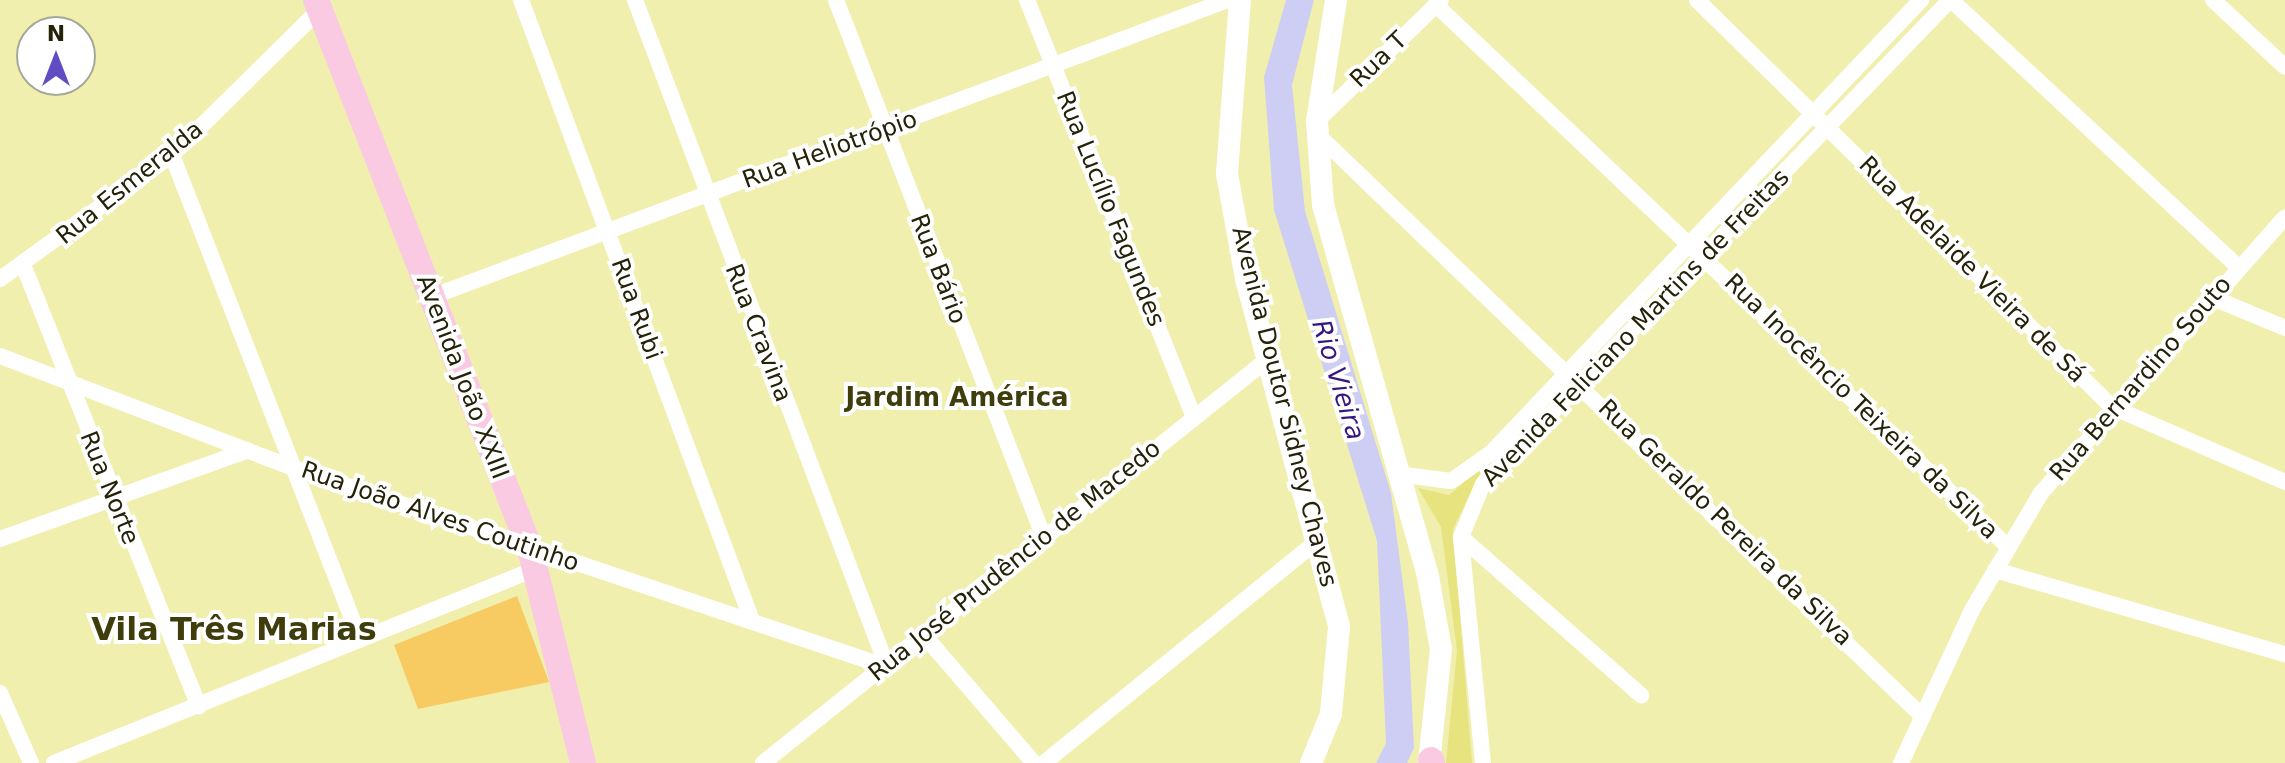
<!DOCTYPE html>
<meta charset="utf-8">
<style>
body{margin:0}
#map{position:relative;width:2285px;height:763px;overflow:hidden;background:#f1efae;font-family:"DejaVu Sans",sans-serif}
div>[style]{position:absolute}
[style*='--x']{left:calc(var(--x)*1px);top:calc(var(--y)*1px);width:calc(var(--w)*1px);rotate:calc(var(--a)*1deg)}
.green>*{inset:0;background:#e7e37f}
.water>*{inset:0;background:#cecef4}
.building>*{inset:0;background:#f8cb62}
.minor>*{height:16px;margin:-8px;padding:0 8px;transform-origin:8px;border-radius:8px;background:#fff}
.secondary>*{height:22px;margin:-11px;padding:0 11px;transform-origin:11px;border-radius:11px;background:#fff}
.primary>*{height:26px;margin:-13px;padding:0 13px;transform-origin:13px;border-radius:13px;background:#facae3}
span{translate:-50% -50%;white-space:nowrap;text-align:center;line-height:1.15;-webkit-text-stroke:8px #fff;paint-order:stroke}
.street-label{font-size:24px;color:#242208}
.water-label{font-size:26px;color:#361782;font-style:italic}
.neighbourhood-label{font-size:26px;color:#3f3d0c;font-weight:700}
.district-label{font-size:32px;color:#3f3d0c;font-weight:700}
.north{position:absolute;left:16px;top:16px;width:80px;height:80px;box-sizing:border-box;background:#fff;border:2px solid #a7a79c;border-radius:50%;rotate:0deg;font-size:22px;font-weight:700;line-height:32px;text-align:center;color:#242208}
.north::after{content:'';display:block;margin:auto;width:28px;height:36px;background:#624cc4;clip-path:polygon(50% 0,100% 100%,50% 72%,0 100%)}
</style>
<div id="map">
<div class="green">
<i style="clip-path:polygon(1483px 467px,1453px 529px,1472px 763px,1446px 763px,1457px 650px,1441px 527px,1418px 488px,1449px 495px)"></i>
</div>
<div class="water">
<i style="clip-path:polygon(1286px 0,1314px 0,1292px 85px,1305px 211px,1391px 493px,1408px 622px,1414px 748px,1407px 763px,1376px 763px,1386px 743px,1377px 541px,1274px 210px,1264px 77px)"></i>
</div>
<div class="building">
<i style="clip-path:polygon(517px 596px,549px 682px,418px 709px,394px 645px)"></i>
</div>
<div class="minor">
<i style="--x:521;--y:0;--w:659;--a:69.59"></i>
<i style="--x:635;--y:0;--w:710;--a:69.29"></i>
<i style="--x:836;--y:0;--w:577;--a:68.86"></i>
<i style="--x:1027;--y:0;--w:450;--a:68.2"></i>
<i style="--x:1697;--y:0;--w:581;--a:44.44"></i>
<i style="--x:2112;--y:407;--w:189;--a:23.4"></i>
<i style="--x:1951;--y:0;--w:393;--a:42.9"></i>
<i style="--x:2213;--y:0;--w:98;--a:42.9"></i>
<i style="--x:1436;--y:5;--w:787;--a:43.45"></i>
<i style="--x:1317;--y:121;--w:173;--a:-44.3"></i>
<i style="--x:1316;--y:133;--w:842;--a:43.89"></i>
<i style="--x:172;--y:155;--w:519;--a:68.77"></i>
<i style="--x:24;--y:267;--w:473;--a:68.3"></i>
<i style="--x:0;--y:279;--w:212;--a:-35.8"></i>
<i style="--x:172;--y:155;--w:208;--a:-44.6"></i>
<i style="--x:431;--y:297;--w:851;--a:-20.44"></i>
<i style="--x:2211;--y:297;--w:80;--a:22.7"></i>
<i style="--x:0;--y:356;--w:315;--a:20.9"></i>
<i style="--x:294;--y:468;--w:622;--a:18.55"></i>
<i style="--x:1397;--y:474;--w:54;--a:7.4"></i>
<i style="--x:1451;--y:481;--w:49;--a:-35"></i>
<i style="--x:1491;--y:453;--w:625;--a:-46.49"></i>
<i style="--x:1461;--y:537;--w:240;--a:41.3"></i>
<i style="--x:0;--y:539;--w:263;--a:-19.7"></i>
<i style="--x:1995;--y:570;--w:302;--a:16.2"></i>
<i style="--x:923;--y:634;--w:170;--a:49.3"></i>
<i style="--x:0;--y:693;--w:77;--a:66.1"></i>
<i style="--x:54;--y:763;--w:519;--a:-21.97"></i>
<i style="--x:763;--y:763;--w:647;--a:-38.66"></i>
<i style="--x:1044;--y:763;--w:355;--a:-39.1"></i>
<i style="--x:1483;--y:763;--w:227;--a:-95.6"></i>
<i style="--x:1461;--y:537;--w:57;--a:-67.5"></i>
<i style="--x:1483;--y:484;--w:673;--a:-46.02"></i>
<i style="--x:1901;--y:763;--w:169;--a:-65.1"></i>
<i style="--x:1972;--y:610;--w:136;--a:-59.5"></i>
<i style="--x:2041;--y:493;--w:368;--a:-48.5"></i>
</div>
<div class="secondary">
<i style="--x:1240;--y:0;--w:174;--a:94.3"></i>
<i style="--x:1227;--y:174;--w:107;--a:79.7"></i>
<i style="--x:1246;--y:279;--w:360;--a:75"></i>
<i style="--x:1339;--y:627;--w:87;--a:95.3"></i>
<i style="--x:1331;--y:714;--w:53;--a:112.2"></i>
<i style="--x:1336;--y:0;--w:122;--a:98.9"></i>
<i style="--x:1317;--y:121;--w:84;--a:85.9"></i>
<i style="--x:1323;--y:205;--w:387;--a:74.2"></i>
<i style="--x:1428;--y:577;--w:73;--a:79.8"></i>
<i style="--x:1441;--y:649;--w:115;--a:96"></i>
</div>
<div class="primary">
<i style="--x:316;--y:0;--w:589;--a:68.7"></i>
<i style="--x:530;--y:549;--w:220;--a:76.1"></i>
<i style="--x:1431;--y:760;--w:3;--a:72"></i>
</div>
<div class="street-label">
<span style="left:1379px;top:60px;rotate:-44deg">Rua T</span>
<span style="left:830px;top:150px;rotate:-20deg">Rua Heliotrópio</span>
<span style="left:130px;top:183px;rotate:-39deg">Rua Esmeralda</span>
<span style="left:1110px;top:209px;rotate:68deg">Rua Lucílio Fagundes</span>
<span style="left:938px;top:269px;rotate:69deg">Rua Bário</span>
<span style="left:1972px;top:270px;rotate:45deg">Rua Adelaide Vieira de Sá</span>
<span style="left:636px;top:309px;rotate:70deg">Rua Rubi</span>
<span style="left:1636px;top:328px;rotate:-46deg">Avenida Feliciano Martins de Freitas</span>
<span style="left:758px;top:333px;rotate:69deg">Rua Cravina</span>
<span style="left:462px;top:377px;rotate:69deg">Avenida João XXIII</span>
<span style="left:2141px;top:379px;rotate:-49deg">Rua Bernardino Souto</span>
<span style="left:1284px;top:407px;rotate:76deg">Avenida Doutor Sidney Chaves</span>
<span style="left:1861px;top:407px;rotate:44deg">Rua Inocêncio Teixeira da Silva</span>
<span style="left:109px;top:488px;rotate:68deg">Rua Norte</span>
<span style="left:440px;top:517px;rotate:19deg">Rua João Alves Coutinho</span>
<span style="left:1725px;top:523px;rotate:44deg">Rua Geraldo Pereira da Silva</span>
<span style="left:1015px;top:561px;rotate:-39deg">Rua José Prudêncio de Macedo</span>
</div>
<div class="water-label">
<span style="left:1338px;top:380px;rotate:73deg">Rio Vieira</span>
</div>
<div class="neighbourhood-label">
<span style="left:957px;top:398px">Jardim América</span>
</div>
<div class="district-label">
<span style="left:234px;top:629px">Vila Três Marias</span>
</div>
<div class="north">N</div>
</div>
